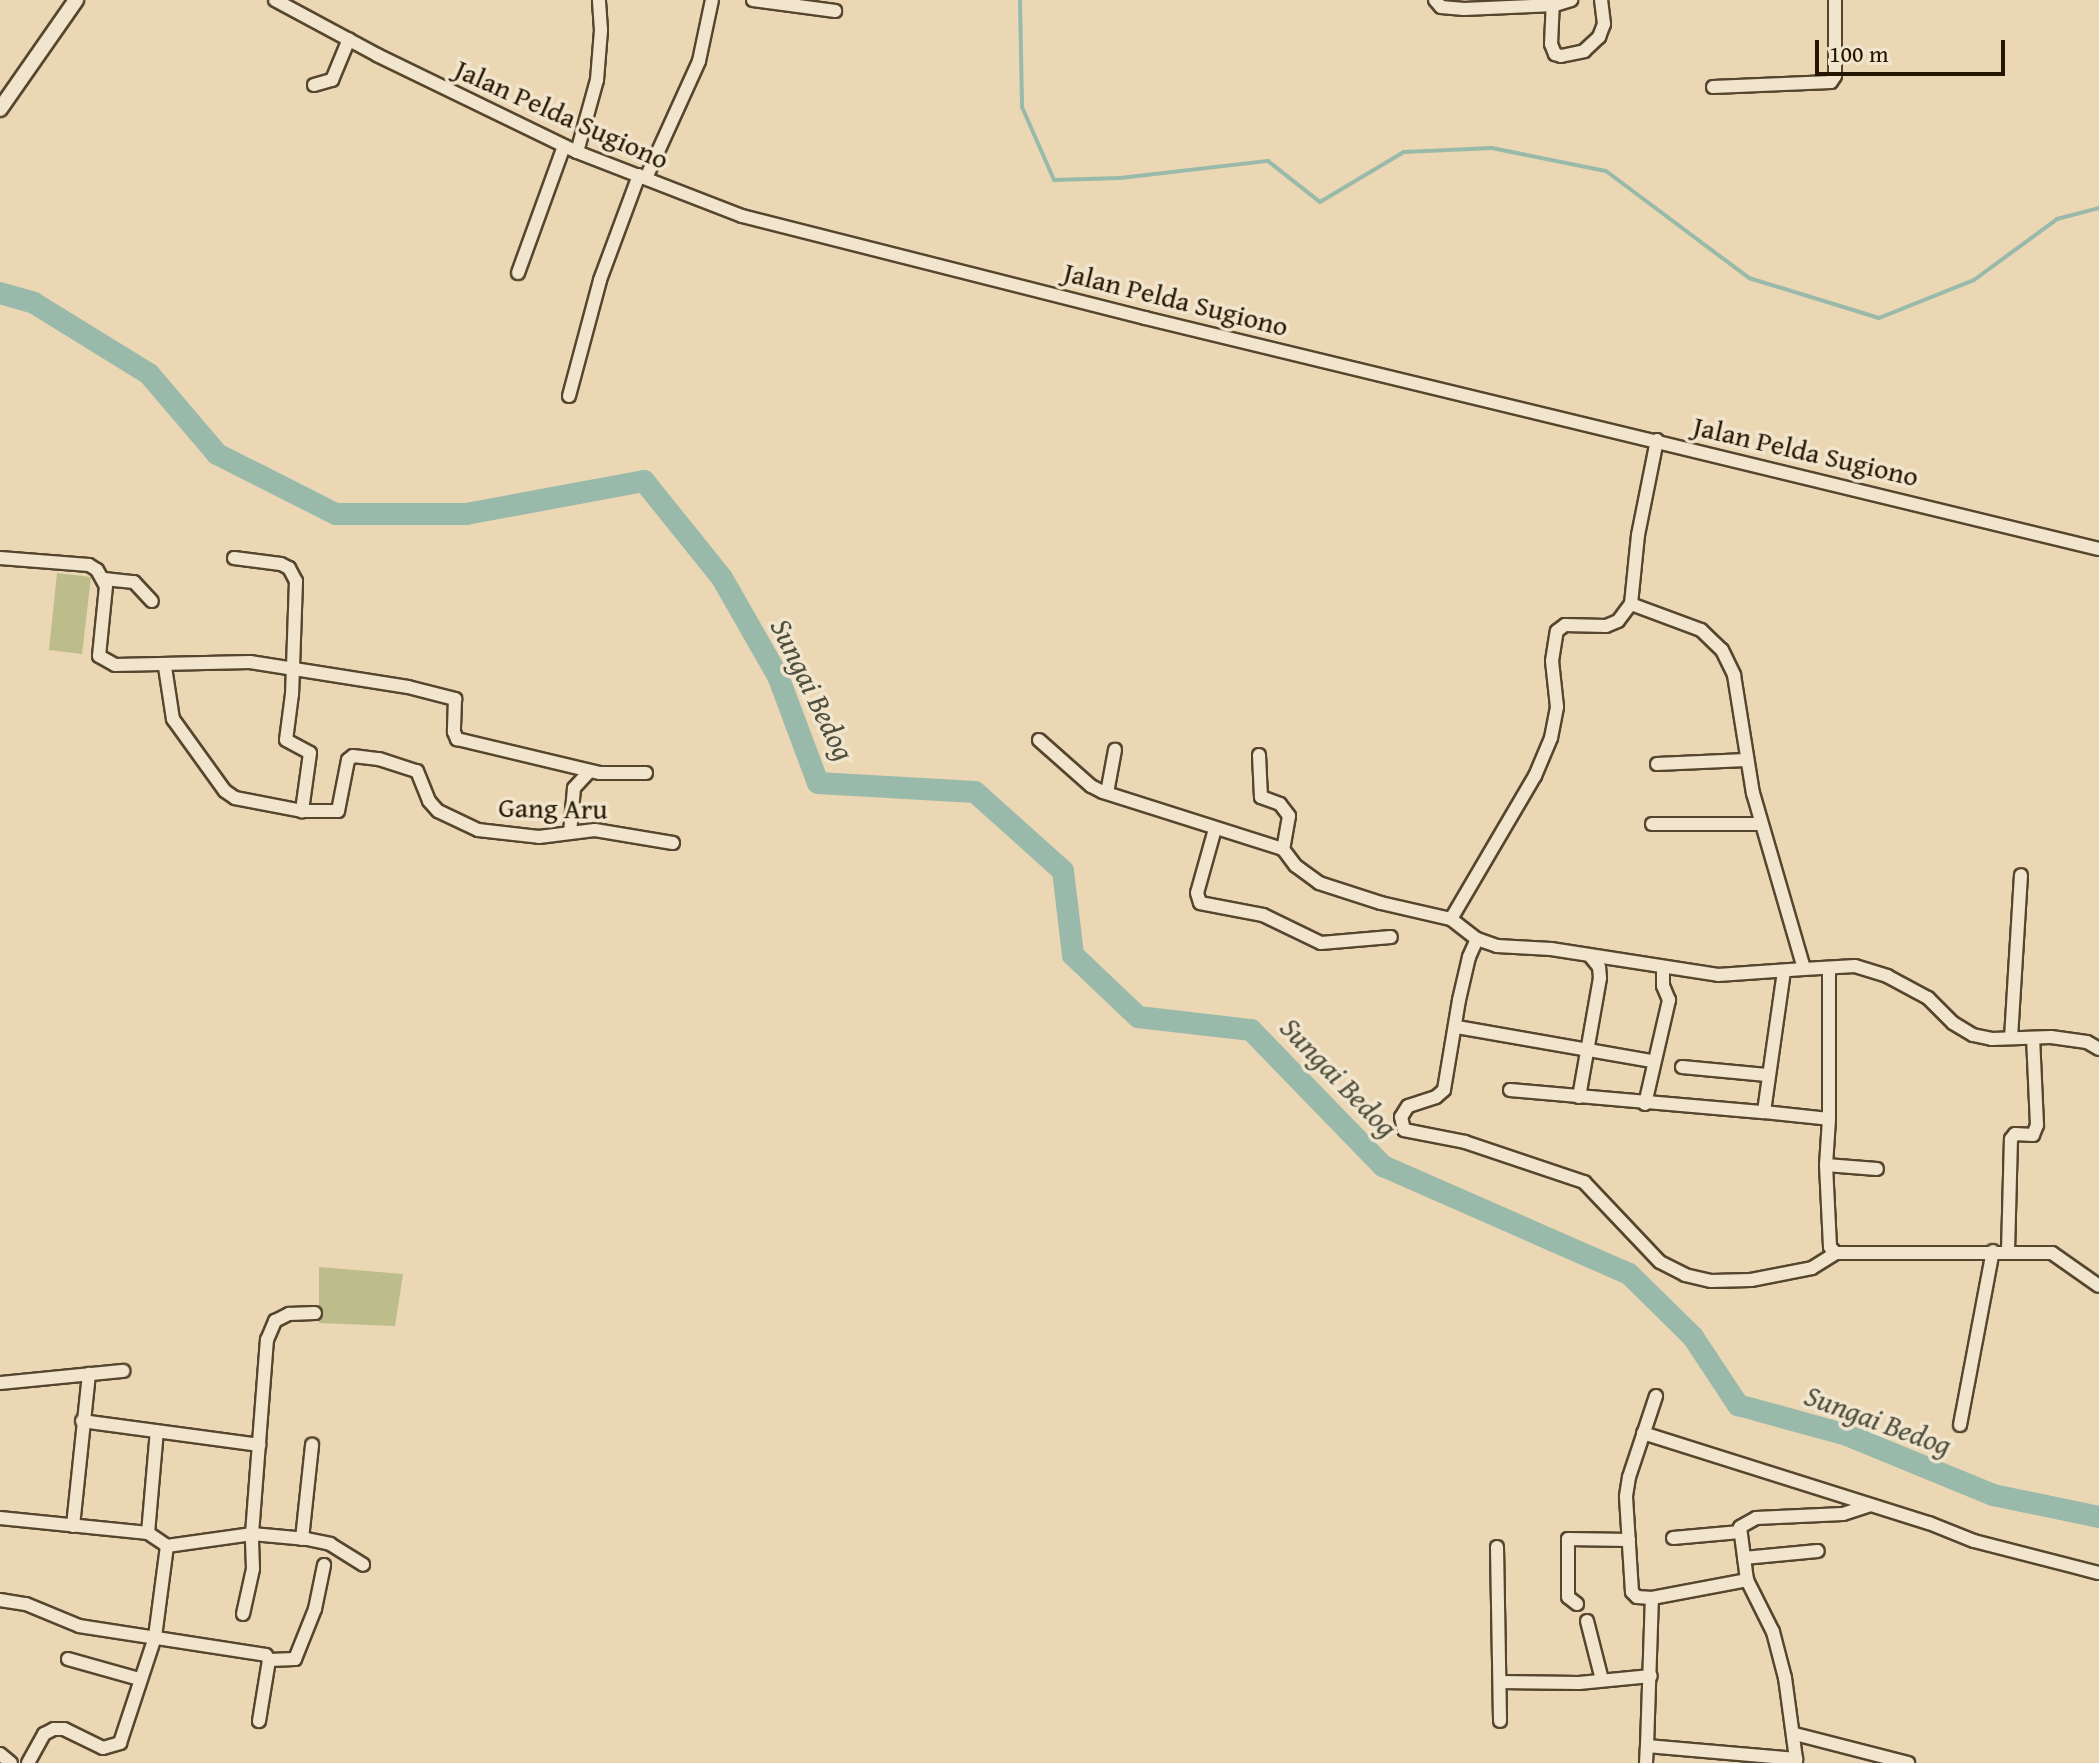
<!DOCTYPE html>
<style>
body{margin:0}
#map{position:relative;width:2099px;height:1763px;overflow:hidden;background:#ebd7b4;font-family:"Gentium Book Plus",serif}
div>[style]{position:absolute}
[style*='--x']{left:calc(var(--x)*1px);top:calc(var(--y)*1px);width:calc(var(--w)*1px);rotate:calc(var(--a)*1deg)}
.green>*{inset:0;background:#bcbd8a}
.stream>*{height:4px;margin:-2px;padding:0 2px;transform-origin:2px;border-radius:2px;background:#99baaa}
.river>*{height:22px;margin:-11px;padding:0 11px;transform-origin:11px;border-radius:11px;background:#99baaa}
.roads{filter:drop-shadow(2px 0 #56462e) drop-shadow(-2px 0 #56462e) drop-shadow(0 2px #56462e) drop-shadow(0 -2px #56462e)}
.minor>*{height:12px;margin:-6px;padding:0 6px;transform-origin:6px;border-radius:6px;background:#f2e5ce}
.tertiary>*{height:14px;margin:-7px;padding:0 7px;transform-origin:7px;border-radius:7px;background:#f2e5ce}
span{translate:-50% -50%;white-space:nowrap;text-align:center;line-height:1.15;-webkit-text-stroke:7px #f2e5ce;paint-order:stroke}
.street-label{font-size:28px;color:#251601}
.water-label{font-size:30px;color:#4e4f3c;font-style:italic}
.scale{position:absolute;left:1815px;top:40px;width:190px;height:36px;box-sizing:border-box;border:4px solid #251601;border-top:0;padding-left:10px;font-size:24px;line-height:28px;white-space:nowrap;color:#251601;-webkit-text-stroke:6px #f2e5ce;paint-order:stroke}
</style>
<div id="map">
<div class="green">
<i style="clip-path:polygon(57px 573px,91px 577px,82px 654px,49px 650px)"></i>
<i style="clip-path:polygon(319px 1267px,403px 1274px,395px 1326px,319px 1323px)"></i>
</div>
<div class="stream">
<i style="--x:1020;--y:0;--w:107;--a:88.9"></i>
<i style="--x:1022;--y:107;--w:80;--a:66.3"></i>
<i style="--x:1054;--y:180;--w:66;--a:-1.7"></i>
<i style="--x:1120;--y:178;--w:149;--a:-6.6"></i>
<i style="--x:1268;--y:161;--w:66;--a:38.3"></i>
<i style="--x:1320;--y:202;--w:98;--a:-30.8"></i>
<i style="--x:1404;--y:152;--w:88;--a:-2.6"></i>
<i style="--x:1492;--y:148;--w:116;--a:11.4"></i>
<i style="--x:1606;--y:171;--w:179;--a:36.8"></i>
<i style="--x:1749;--y:278;--w:136;--a:17.1"></i>
<i style="--x:1879;--y:318;--w:102;--a:-21.8"></i>
<i style="--x:1974;--y:280;--w:103;--a:-36.3"></i>
<i style="--x:2057;--y:219;--w:43;--a:-14.7"></i>
</div>
<div class="river">
<i style="--x:0;--y:293;--w:35;--a:16"></i>
<i style="--x:34;--y:303;--w:135;--a:31.7"></i>
<i style="--x:149;--y:374;--w:105;--a:49.6"></i>
<i style="--x:217;--y:454;--w:133;--a:26.8"></i>
<i style="--x:336;--y:514;--w:130;--a:0"></i>
<i style="--x:466;--y:514;--w:181;--a:-10.5"></i>
<i style="--x:644;--y:481;--w:124;--a:51.2"></i>
<i style="--x:722;--y:578;--w:113;--a:60.3"></i>
<i style="--x:778;--y:676;--w:114;--a:69.5"></i>
<i style="--x:818;--y:783;--w:157;--a:3.3"></i>
<i style="--x:975;--y:792;--w:118;--a:41.9"></i>
<i style="--x:1063;--y:871;--w:85;--a:83.2"></i>
<i style="--x:1073;--y:955;--w:90;--a:43.6"></i>
<i style="--x:1138;--y:1017;--w:114;--a:6.6"></i>
<i style="--x:1251;--y:1030;--w:190;--a:45.9"></i>
<i style="--x:1383;--y:1166;--w:269;--a:23.7"></i>
<i style="--x:1629;--y:1274;--w:90;--a:44.5"></i>
<i style="--x:1693;--y:1337;--w:82;--a:56.5"></i>
<i style="--x:1738;--y:1405;--w:113;--a:15.4"></i>
<i style="--x:1847;--y:1435;--w:158;--a:22.3"></i>
<i style="--x:1993;--y:1495;--w:108;--a:11.7"></i>
</div>
<div class="roads">
<div class="minor">
<i style="--x:275;--y:0;--w:116;--a:28.3"></i>
<i style="--x:377;--y:55;--w:222;--a:25.9"></i>
<i style="--x:577;--y:152;--w:177;--a:21.2"></i>
<i style="--x:742;--y:216;--w:416;--a:14.2"></i>
<i style="--x:1145;--y:318;--w:982;--a:13.61"></i>
<i style="--x:753;--y:0;--w:83;--a:7.6"></i>
<i style="--x:1435;--y:0;--w:9;--a:49"></i>
<i style="--x:1441;--y:7;--w:23;--a:5"></i>
<i style="--x:1464;--y:9;--w:91;--a:-2.5"></i>
<i style="--x:1555;--y:5;--w:17;--a:-17"></i>
<i style="--x:1553;--y:0;--w:44;--a:92.6"></i>
<i style="--x:1551;--y:44;--w:11;--a:68"></i>
<i style="--x:1555;--y:54;--w:6;--a:18"></i>
<i style="--x:1561;--y:56;--w:24;--a:-12"></i>
<i style="--x:1584;--y:51;--w:21;--a:-43"></i>
<i style="--x:1599;--y:37;--w:14;--a:-69"></i>
<i style="--x:1604;--y:24;--w:24;--a:-97"></i>
<i style="--x:314;--y:85;--w:19;--a:-16"></i>
<i style="--x:332;--y:80;--w:44;--a:-67.5"></i>
<i style="--x:1713;--y:87;--w:118;--a:-2.4"></i>
<i style="--x:1831;--y:82;--w:7;--a:-56"></i>
<i style="--x:1835;--y:76;--w:76;--a:-90"></i>
<i style="--x:577;--y:152;--w:75;--a:-74.5"></i>
<i style="--x:597;--y:80;--w:50;--a:-85.4"></i>
<i style="--x:601;--y:30;--w:30;--a:-94"></i>
<i style="--x:646;--y:178;--w:128;--a:-65.6"></i>
<i style="--x:699;--y:61;--w:62;--a:-78"></i>
<i style="--x:518;--y:273;--w:135;--a:-70.1"></i>
<i style="--x:569;--y:396;--w:120;--a:-75"></i>
<i style="--x:600;--y:280;--w:112;--a:-69.6"></i>
<i style="--x:1657;--y:440;--w:97;--a:101.3"></i>
<i style="--x:1638;--y:535;--w:69;--a:95.8"></i>
<i style="--x:1631;--y:604;--w:75;--a:20.4"></i>
<i style="--x:1701;--y:630;--w:29;--a:44"></i>
<i style="--x:1722;--y:650;--w:28;--a:64"></i>
<i style="--x:1734;--y:675;--w:120;--a:80.9"></i>
<i style="--x:1753;--y:793;--w:183;--a:73.8"></i>
<i style="--x:1804;--y:969;--w:51;--a:-3.4"></i>
<i style="--x:1855;--y:966;--w:34;--a:17"></i>
<i style="--x:1887;--y:976;--w:47;--a:28.2"></i>
<i style="--x:1928;--y:998;--w:35;--a:45"></i>
<i style="--x:1953;--y:1023;--w:23;--a:31"></i>
<i style="--x:1973;--y:1035;--w:19;--a:12"></i>
<i style="--x:1992;--y:1039;--w:59;--a:-1.9"></i>
<i style="--x:2051;--y:1037;--w:36;--a:8"></i>
<i style="--x:2087;--y:1042;--w:14;--a:30"></i>
<i style="--x:0;--y:558;--w:89;--a:4.5"></i>
<i style="--x:89;--y:565;--w:9;--a:32"></i>
<i style="--x:97;--y:570;--w:18;--a:61"></i>
<i style="--x:106;--y:586;--w:70;--a:95.7"></i>
<i style="--x:99;--y:656;--w:18;--a:29"></i>
<i style="--x:115;--y:665;--w:135;--a:-1.3"></i>
<i style="--x:250;--y:662;--w:160;--a:9"></i>
<i style="--x:408;--y:687;--w:49;--a:14.3"></i>
<i style="--x:455;--y:699;--w:33;--a:92"></i>
<i style="--x:454;--y:732;--w:8;--a:67"></i>
<i style="--x:457;--y:739;--w:147;--a:13.4"></i>
<i style="--x:600;--y:773;--w:46;--a:0"></i>
<i style="--x:234;--y:558;--w:47;--a:7.3"></i>
<i style="--x:281;--y:564;--w:9;--a:27"></i>
<i style="--x:289;--y:568;--w:15;--a:62"></i>
<i style="--x:296;--y:581;--w:113;--a:92"></i>
<i style="--x:292;--y:694;--w:46;--a:97.4"></i>
<i style="--x:286;--y:740;--w:27;--a:28"></i>
<i style="--x:310;--y:753;--w:59;--a:97.9"></i>
<i style="--x:302;--y:811;--w:36;--a:0"></i>
<i style="--x:338;--y:811;--w:52;--a:-78.9"></i>
<i style="--x:348;--y:760;--w:6;--a:-39"></i>
<i style="--x:353;--y:756;--w:26;--a:7"></i>
<i style="--x:379;--y:759;--w:40;--a:18"></i>
<i style="--x:417;--y:771;--w:32;--a:68"></i>
<i style="--x:429;--y:801;--w:13;--a:48"></i>
<i style="--x:438;--y:811;--w:44;--a:25.4"></i>
<i style="--x:478;--y:830;--w:61;--a:6.5"></i>
<i style="--x:539;--y:837;--w:56;--a:-7.1"></i>
<i style="--x:595;--y:830;--w:79;--a:9.5"></i>
<i style="--x:104;--y:579;--w:30;--a:6"></i>
<i style="--x:134;--y:582;--w:26;--a:47"></i>
<i style="--x:165;--y:667;--w:53;--a:81.3"></i>
<i style="--x:173;--y:719;--w:89;--a:54.2"></i>
<i style="--x:225;--y:791;--w:12;--a:35"></i>
<i style="--x:235;--y:798;--w:68;--a:11"></i>
<i style="--x:1039;--y:740;--w:69;--a:41.5"></i>
<i style="--x:1091;--y:786;--w:13;--a:27"></i>
<i style="--x:1103;--y:792;--w:189;--a:17.6"></i>
<i style="--x:1283;--y:849;--w:21;--a:53"></i>
<i style="--x:1296;--y:866;--w:29;--a:36"></i>
<i style="--x:1319;--y:883;--w:65;--a:17.9"></i>
<i style="--x:1381;--y:903;--w:72;--a:12.9"></i>
<i style="--x:1451;--y:919;--w:33;--a:38"></i>
<i style="--x:1477;--y:939;--w:21;--a:19"></i>
<i style="--x:1497;--y:946;--w:54;--a:3.2"></i>
<i style="--x:1551;--y:949;--w:169;--a:8.8"></i>
<i style="--x:1718;--y:975;--w:86;--a:-4"></i>
<i style="--x:1259;--y:755;--w:42;--a:87.3"></i>
<i style="--x:1261;--y:797;--w:20;--a:20"></i>
<i style="--x:1280;--y:804;--w:15;--a:53"></i>
<i style="--x:1289;--y:816;--w:34;--a:100"></i>
<i style="--x:1657;--y:764;--w:89;--a:-2.6"></i>
<i style="--x:1107;--y:793;--w:44;--a:-79.5"></i>
<i style="--x:1652;--y:824;--w:108;--a:0"></i>
<i style="--x:1215;--y:829;--w:66;--a:105.7"></i>
<i style="--x:1197;--y:893;--w:10;--a:73"></i>
<i style="--x:1200;--y:903;--w:64;--a:10.8"></i>
<i style="--x:1263;--y:915;--w:64;--a:25.8"></i>
<i style="--x:1321;--y:943;--w:70;--a:-4.9"></i>
<i style="--x:570;--y:833;--w:45;--a:-84.9"></i>
<i style="--x:574;--y:788;--w:23;--a:-47"></i>
<i style="--x:1451;--y:919;--w:166;--a:-59.6"></i>
<i style="--x:1535;--y:776;--w:41;--a:-67.2"></i>
<i style="--x:1551;--y:738;--w:32;--a:-79"></i>
<i style="--x:1557;--y:707;--w:46;--a:-96.2"></i>
<i style="--x:1552;--y:661;--w:30;--a:-81"></i>
<i style="--x:1557;--y:631;--w:10;--a:-37"></i>
<i style="--x:1565;--y:625;--w:41;--a:1.4"></i>
<i style="--x:1606;--y:626;--w:13;--a:-23"></i>
<i style="--x:1618;--y:621;--w:21;--a:-53"></i>
<i style="--x:1477;--y:939;--w:20;--a:114"></i>
<i style="--x:1469;--y:957;--w:44;--a:103.1"></i>
<i style="--x:1459;--y:1000;--w:91;--a:99.5"></i>
<i style="--x:1444;--y:1090;--w:11;--a:139"></i>
<i style="--x:1436;--y:1097;--w:29;--a:162"></i>
<i style="--x:1408;--y:1106;--w:13;--a:122"></i>
<i style="--x:1401;--y:1117;--w:13;--a:77"></i>
<i style="--x:1404;--y:1130;--w:62;--a:11.1"></i>
<i style="--x:1465;--y:1142;--w:126;--a:18.6"></i>
<i style="--x:1584;--y:1182;--w:110;--a:46.5"></i>
<i style="--x:1660;--y:1262;--w:28;--a:27"></i>
<i style="--x:1685;--y:1275;--w:27;--a:13"></i>
<i style="--x:1711;--y:1281;--w:40;--a:-1.4"></i>
<i style="--x:1751;--y:1280;--w:62;--a:-11.1"></i>
<i style="--x:1812;--y:1268;--w:28;--a:-32"></i>
<i style="--x:1829;--y:968;--w:151;--a:90"></i>
<i style="--x:1784;--y:971;--w:142;--a:98.1"></i>
<i style="--x:1764;--y:1112;--w:65;--a:6.1"></i>
<i style="--x:1829;--y:1119;--w:46;--a:93.7"></i>
<i style="--x:1826;--y:1165;--w:82;--a:87.2"></i>
<i style="--x:1830;--y:1247;--w:8;--a:45"></i>
<i style="--x:1836;--y:1253;--w:216;--a:0"></i>
<i style="--x:2052;--y:1253;--w:57;--a:35.1"></i>
<i style="--x:1457;--y:1027;--w:198;--a:9.9"></i>
<i style="--x:2011;--y:1038;--w:163;--a:-86.5"></i>
<i style="--x:1682;--y:1067;--w:85;--a:5.4"></i>
<i style="--x:1510;--y:1090;--w:255;--a:5"></i>
<i style="--x:1579;--y:1097;--w:121;--a:-80"></i>
<i style="--x:1600;--y:978;--w:11;--a:-95"></i>
<i style="--x:1599;--y:967;--w:14;--a:-129"></i>
<i style="--x:1645;--y:1104;--w:107;--a:-77"></i>
<i style="--x:1669;--y:1000;--w:15;--a:-113"></i>
<i style="--x:1663;--y:986;--w:19;--a:-90"></i>
<i style="--x:1826;--y:1165;--w:51;--a:4.5"></i>
<i style="--x:2008;--y:1252;--w:113;--a:-88.5"></i>
<i style="--x:2011;--y:1139;--w:6;--a:-51"></i>
<i style="--x:2015;--y:1134;--w:18;--a:3"></i>
<i style="--x:2033;--y:1135;--w:11;--a:-68"></i>
<i style="--x:2037;--y:1125;--w:87;--a:-92.6"></i>
<i style="--x:0;--y:1383;--w:124;--a:-5.6"></i>
<i style="--x:1656;--y:1396;--w:85;--a:108.4"></i>
<i style="--x:1629;--y:1477;--w:20;--a:99"></i>
<i style="--x:1626;--y:1497;--w:95;--a:86.4"></i>
<i style="--x:1632;--y:1592;--w:7;--a:45"></i>
<i style="--x:1637;--y:1597;--w:15;--a:4"></i>
<i style="--x:1652;--y:1598;--w:97;--a:-10.7"></i>
<i style="--x:82;--y:1421;--w:179;--a:7.7"></i>
<i style="--x:1960;--y:1425;--w:177;--a:-79.3"></i>
<i style="--x:1643;--y:1433;--w:300;--a:17.5"></i>
<i style="--x:1929;--y:1523;--w:48;--a:21.8"></i>
<i style="--x:1974;--y:1541;--w:129;--a:14.4"></i>
<i style="--x:0;--y:1518;--w:149;--a:5.8"></i>
<i style="--x:148;--y:1533;--w:23;--a:34"></i>
<i style="--x:167;--y:1546;--w:86;--a:-8"></i>
<i style="--x:252;--y:1534;--w:55;--a:5.2"></i>
<i style="--x:307;--y:1539;--w:24;--a:12"></i>
<i style="--x:330;--y:1544;--w:39;--a:32"></i>
<i style="--x:73;--y:1526;--w:153;--a:-84"></i>
<i style="--x:148;--y:1533;--w:102;--a:-85"></i>
<i style="--x:1673;--y:1538;--w:67;--a:-5.1"></i>
<i style="--x:302;--y:1539;--w:95;--a:-83.9"></i>
<i style="--x:1497;--y:1547;--w:174;--a:89"></i>
<i style="--x:1744;--y:1558;--w:74;--a:-5.4"></i>
<i style="--x:0;--y:1600;--w:26;--a:9"></i>
<i style="--x:26;--y:1604;--w:57;--a:22.5"></i>
<i style="--x:79;--y:1626;--w:189;--a:8.8"></i>
<i style="--x:266;--y:1655;--w:6;--a:59"></i>
<i style="--x:269;--y:1660;--w:62;--a:99.3"></i>
<i style="--x:1577;--y:1604;--w:11;--a:-142"></i>
<i style="--x:1568;--y:1597;--w:58;--a:-90"></i>
<i style="--x:1568;--y:1539;--w:61;--a:0.9"></i>
<i style="--x:243;--y:1614;--w:46;--a:-77.5"></i>
<i style="--x:253;--y:1569;--w:35;--a:-92"></i>
<i style="--x:252;--y:1534;--w:195;--a:-85.6"></i>
<i style="--x:267;--y:1340;--w:21;--a:-67"></i>
<i style="--x:275;--y:1321;--w:16;--a:-27"></i>
<i style="--x:289;--y:1314;--w:26;--a:-2"></i>
<i style="--x:1587;--y:1621;--w:61;--a:75.7"></i>
<i style="--x:68;--y:1659;--w:74;--a:15.7"></i>
<i style="--x:269;--y:1660;--w:26;--a:-2"></i>
<i style="--x:295;--y:1659;--w:54;--a:-68.2"></i>
<i style="--x:315;--y:1609;--w:45;--a:-78.4"></i>
<i style="--x:1500;--y:1682;--w:79;--a:0.7"></i>
<i style="--x:1579;--y:1683;--w:72;--a:-5.6"></i>
<i style="--x:1795;--y:1734;--w:117;--a:14.4"></i>
<i style="--x:1647;--y:1746;--w:148;--a:-88.1"></i>
<i style="--x:0;--y:1754;--w:14;--a:39"></i>
<i style="--x:1796;--y:1759;--w:82;--a:-97.7"></i>
<i style="--x:1785;--y:1678;--w:48;--a:-104.6"></i>
<i style="--x:1773;--y:1632;--w:58;--a:-116.6"></i>
<i style="--x:1747;--y:1580;--w:53;--a:-97.5"></i>
<i style="--x:1740;--y:1527;--w:18;--a:-29"></i>
<i style="--x:1756;--y:1518;--w:87;--a:-2.6"></i>
<i style="--x:1843;--y:1514;--w:29;--a:-18"></i>
<i style="--x:28;--y:1763;--w:33;--a:-61"></i>
<i style="--x:44;--y:1734;--w:11;--a:-27"></i>
<i style="--x:54;--y:1729;--w:10;--a:0"></i>
<i style="--x:64;--y:1729;--w:43;--a:26"></i>
<i style="--x:103;--y:1748;--w:18;--a:-16"></i>
<i style="--x:120;--y:1743;--w:112;--a:-71.7"></i>
<i style="--x:155;--y:1637;--w:92;--a:-82.5"></i>
<i style="--x:1646;--y:1763;--w:17;--a:-87"></i>
<i style="--x:1647;--y:1746;--w:150;--a:5"></i>
<i style="--x:1796;--y:1759;--w:4;--a:90"></i>
</div>
<div class="tertiary">
<i style="--x:0;--y:109;--w:133;--a:-55.1"></i>
</div>
</div>
<div class="street-label">
<span style="left:562px;top:114px;rotate:24deg">Jalan Pelda Sugiono</span>
<span style="left:1176px;top:299px;rotate:14deg">Jalan Pelda Sugiono</span>
<span style="left:1806px;top:451px;rotate:13deg">Jalan Pelda Sugiono</span>
<span style="left:553px;top:808px;rotate:1deg">Gang Aru</span>
</div>
<div class="water-label">
<span style="left:813px;top:689px;rotate:64deg">Sungai Bedog</span>
<span style="left:1339px;top:1077px;rotate:46deg">Sungai Bedog</span>
<span style="left:1878px;top:1420px;rotate:20deg">Sungai Bedog</span>
</div>
<div class="scale">100 m</div>
</div>
